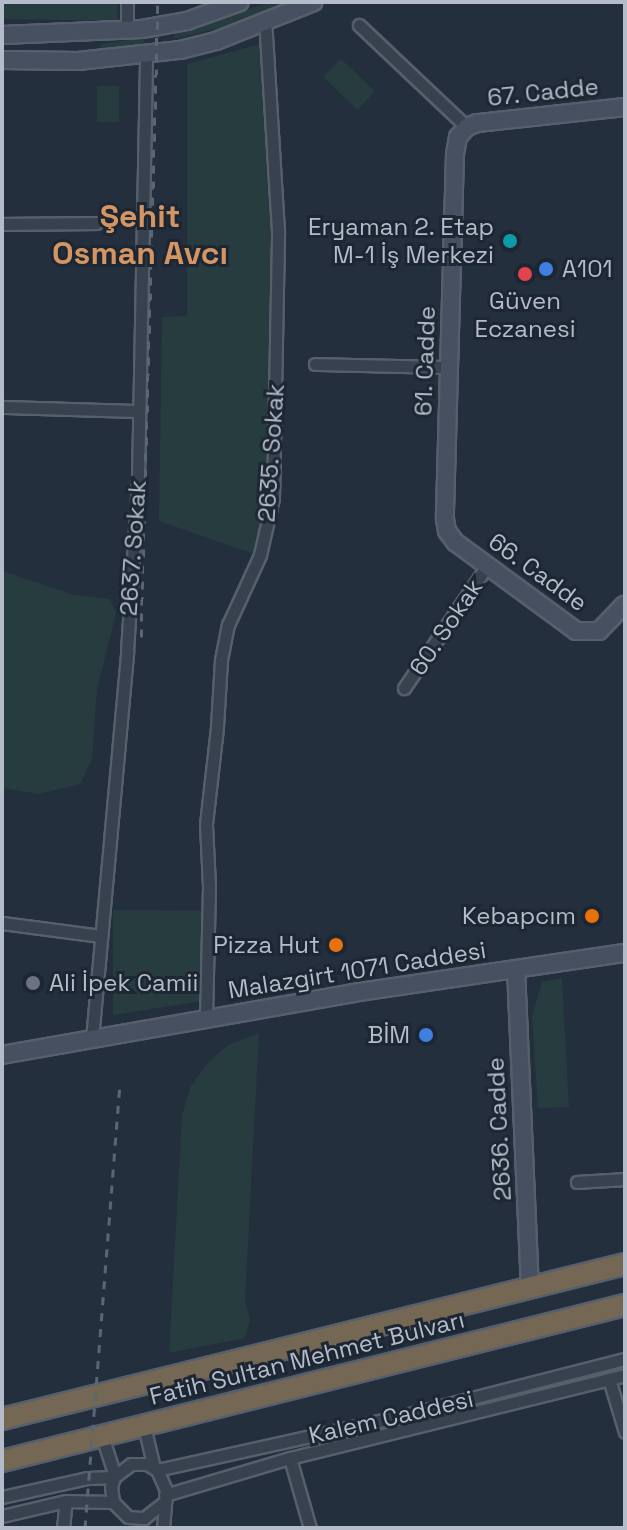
<!DOCTYPE html>
<meta charset="utf-8">
<style>
body{margin:0}
#map{position:relative;width:627px;height:1530px;overflow:hidden;background:#242f3e;font-family:"Space Grotesk",sans-serif}
div>[style]{position:absolute}
[style*='--x']{left:calc(var(--x)*1px);top:calc(var(--y)*1px);width:calc(var(--w)*1px);rotate:calc(var(--a)*1deg)}
.green>*{inset:0;background:#263c3f}
.roads{filter:drop-shadow(2px 0 #565f6c) drop-shadow(-2px 0 #565f6c) drop-shadow(0 2px #565f6c) drop-shadow(0 -2px #565f6c)}
.street>*{height:11px;margin:-5.5px;padding:0 5.5px;transform-origin:5.5px;border-radius:5.5px;background:#38414e}
.secondary>*{height:16px;margin:-8px;padding:0 8px;transform-origin:8px;border-radius:8px;background:#465061}
.highway>*{height:20px;margin:-10px;padding:0 10px;transform-origin:10px;border-radius:10px;background:#746855}
.rail>*{height:3px;margin-top:-1.5px;transform-origin:0;background:repeating-linear-gradient(90deg,#5a6575 0 8px,transparent 0 16px)}
.dots>*{width:22px;height:22px;translate:-50% -50%;box-sizing:border-box;border:4px solid #1d2633;border-radius:50%}
span{translate:-50% -50%;white-space:nowrap;text-align:center;line-height:1.15;-webkit-text-stroke:6px #1d2633;paint-order:stroke}
.street-label{font-size:24px;color:#b4bcc9}
.poi-label{font-size:24px;color:#b4bcc9}
.right{translate:-100% -50%;text-align:right}
.left{translate:0 -50%;text-align:left}
.district-label{font-size:32px;color:#d59563;font-weight:700}
.frame{position:absolute;inset:0;border:4px solid #b4bcc9;pointer-events:none}
</style>
<div id="map">
<div class="green">
<i style="clip-path:polygon(2px 2px,118px 2px,117px 21px,2px 19px)"></i>
<i style="clip-path:polygon(270px 2px,293px 2px,224px 27px,174px 39px,174px 33px)"></i>
<i style="clip-path:polygon(144px 38px,145px 45px,101px 50px,101px 44px)"></i>
<i style="clip-path:polygon(261px 44px,272px 223px,269px 481px,254px 554px,159px 521px,162px 317px,187px 316px,187px 64px)"></i>
<i style="clip-path:polygon(341px 59px,375px 91px,358px 110px,323px 77px)"></i>
<i style="clip-path:polygon(97px 86px,119px 86px,119px 122px,97px 122px)"></i>
<i style="clip-path:polygon(2px 571px,74px 595px,110px 599px,116px 613px,97px 689px,92px 759px,80px 784px,39px 794px,2px 788px)"></i>
<i style="clip-path:polygon(113px 910px,206px 911px,202px 1001px,113px 1015px)"></i>
<i style="clip-path:polygon(562px 978px,569px 1107px,538px 1108px,532px 1017px,542px 982px)"></i>
<i style="clip-path:polygon(259px 1033px,245px 1301px,250px 1319px,245px 1338px,169px 1353px,182px 1115px,190px 1088px,207px 1064px,228px 1045px)"></i>
</div>
<div class="roads">
<div class="street">
<i style="--x:359;--y:25;--w:149;--a:43.4"></i>
<i style="--x:127;--y:31;--w:29;--a:-90"></i>
<i style="--x:2;--y:224;--w:94;--a:-0.6"></i>
<i style="--x:315;--y:364;--w:134;--a:1.3"></i>
<i style="--x:2;--y:407;--w:136;--a:1.7"></i>
<i style="--x:404;--y:688;--w:148;--a:-55.8"></i>
<i style="--x:2;--y:923;--w:100;--a:7.5"></i>
<i style="--x:206;--y:1019;--w:133;--a:-88.7"></i>
<i style="--x:209;--y:886;--w:62;--a:-92.8"></i>
<i style="--x:206;--y:824;--w:98;--a:-83.5"></i>
<i style="--x:217;--y:727;--w:67;--a:-86.6"></i>
<i style="--x:221;--y:660;--w:36;--a:-79"></i>
<i style="--x:228;--y:625;--w:77;--a:-65.4"></i>
<i style="--x:260;--y:555;--w:58;--a:-77.2"></i>
<i style="--x:273;--y:498;--w:267;--a:-88.9"></i>
<i style="--x:278;--y:231;--w:210;--a:-93.5"></i>
<i style="--x:92;--y:1039;--w:390;--a:-84.8"></i>
<i style="--x:127;--y:651;--w:172;--a:-86.3"></i>
<i style="--x:138;--y:479;--w:423;--a:-88.9"></i>
<i style="--x:577;--y:1182;--w:48;--a:-3.6"></i>
<i style="--x:609;--y:1379;--w:55;--a:73.2"></i>
<i style="--x:144;--y:1426;--w:43;--a:76.6"></i>
<i style="--x:102;--y:1436;--w:42;--a:72"></i>
<i style="--x:290;--y:1458;--w:73;--a:74.1"></i>
<i style="--x:157;--y:1470;--w:254;--a:-12.5"></i>
<i style="--x:405;--y:1415;--w:227;--a:-14.3"></i>
<i style="--x:165;--y:1495;--w:130;--a:-16.5"></i>
<i style="--x:290;--y:1458;--w:345;--a:-13.9"></i>
<i style="--x:2;--y:1497;--w:88;--a:-12.5"></i>
<i style="--x:88;--y:1478;--w:26;--a:-2"></i>
<i style="--x:2;--y:1516;--w:66;--a:-13.2"></i>
<i style="--x:66;--y:1501;--w:47;--a:1.2"></i>
<i style="--x:63;--y:1528;--w:27;--a:-84"></i>
<i style="--x:163;--y:1528;--w:38;--a:-85"></i>
<i style="--x:166;--y:1490;--w:22;--a:-114"></i>
<i style="--x:157;--y:1470;--w:12;--a:-149"></i>
<i style="--x:147;--y:1464;--w:16;--a:180"></i>
<i style="--x:131;--y:1464;--w:21;--a:143"></i>
<i style="--x:114;--y:1477;--w:10;--a:107"></i>
<i style="--x:111;--y:1487;--w:15;--a:82"></i>
<i style="--x:113;--y:1502;--w:21;--a:45"></i>
<i style="--x:128;--y:1517;--w:16;--a:4"></i>
<i style="--x:144;--y:1518;--w:24;--a:-38"></i>
</div>
<div class="secondary">
<i style="--x:2;--y:35;--w:140;--a:-2.5"></i>
<i style="--x:142;--y:29;--w:46;--a:-10.1"></i>
<i style="--x:187;--y:21;--w:56;--a:-19.7"></i>
<i style="--x:2;--y:60;--w:76;--a:0.8"></i>
<i style="--x:78;--y:61;--w:103;--a:-6.2"></i>
<i style="--x:180;--y:50;--w:37;--a:-14"></i>
<i style="--x:216;--y:41;--w:105;--a:-21.7"></i>
<i style="--x:625;--y:107;--w:149;--a:173.8"></i>
<i style="--x:477;--y:123;--w:11;--a:158"></i>
<i style="--x:467;--y:127;--w:13;--a:132"></i>
<i style="--x:458;--y:137;--w:17;--a:100"></i>
<i style="--x:455;--y:154;--w:365;--a:91.6"></i>
<i style="--x:445;--y:519;--w:12;--a:81"></i>
<i style="--x:447;--y:531;--w:14;--a:54"></i>
<i style="--x:455;--y:542;--w:150;--a:36.3"></i>
<i style="--x:576;--y:631;--w:23;--a:0"></i>
<i style="--x:599;--y:631;--w:37;--a:-46"></i>
<i style="--x:516;--y:969;--w:318;--a:87.5"></i>
<i style="--x:2;--y:1055;--w:356;--a:-10"></i>
<i style="--x:353;--y:993;--w:275;--a:-8.4"></i>
</div>
<div class="highway">
<i style="--x:2;--y:1419;--w:642;--a:-13.97"></i>
<i style="--x:2;--y:1461;--w:642;--a:-14.06"></i>
</div>
</div>
<div class="rail">
<i style="--x:141;--y:637;--w:635;--a:-88.47"></i>
<i style="--x:85;--y:1528;--w:441;--a:-85.5"></i>
</div>
<div class="dots">
<i style="left:510px;top:241px;background:#0f9aa8"></i>
<i style="left:546px;top:269px;background:#3f7fe0"></i>
<i style="left:525px;top:274px;background:#e0444e"></i>
<i style="left:592px;top:916px;background:#e8710a"></i>
<i style="left:336px;top:945px;background:#e8710a"></i>
<i style="left:33px;top:983px;background:#6b7280"></i>
<i style="left:426px;top:1035px;background:#3f7fe0"></i>
</div>
<div class="street-label">
<span style="left:543px;top:92px;rotate:-6deg">67. Cadde</span>
<span style="left:425px;top:361px;rotate:-88deg">61. Cadde</span>
<span style="left:271px;top:453px;rotate:-86deg">2635. Sokak</span>
<span style="left:133px;top:548px;rotate:-86deg">2637. Sokak</span>
<span style="left:538px;top:572px;rotate:36deg">66. Cadde</span>
<span style="left:446px;top:627px;rotate:-56deg">60. Sokak</span>
<span style="left:357px;top:970px;rotate:-9deg">Malazgirt 1071 Caddesi</span>
<span style="left:499px;top:1129px;rotate:-93deg">2636. Cadde</span>
<span style="left:307px;top:1358px;rotate:-14deg">Fatih Sultan Mehmet Bulvarı</span>
<span style="left:391px;top:1417px;rotate:-13deg">Kalem Caddesi</span>
</div>
<div class="poi-label">
<span class="right" style="left:494px;top:241px">Eryaman 2. Etap<br>M-1 İş Merkezi</span>
<span class="left" style="left:562px;top:269px">A101</span>
<span style="left:525px;top:315px">Güven<br>Eczanesi</span>
<span class="right" style="left:576px;top:916px">Kebapcım</span>
<span class="right" style="left:320px;top:945px">Pizza Hut</span>
<span class="left" style="left:49px;top:983px">Ali İpek Camii</span>
<span class="right" style="left:410px;top:1035px">BİM</span>
</div>
<div class="district-label">
<span style="left:140px;top:235px">Şehit<br>Osman Avcı</span>
</div>
<div class="frame"></div>
</div>
